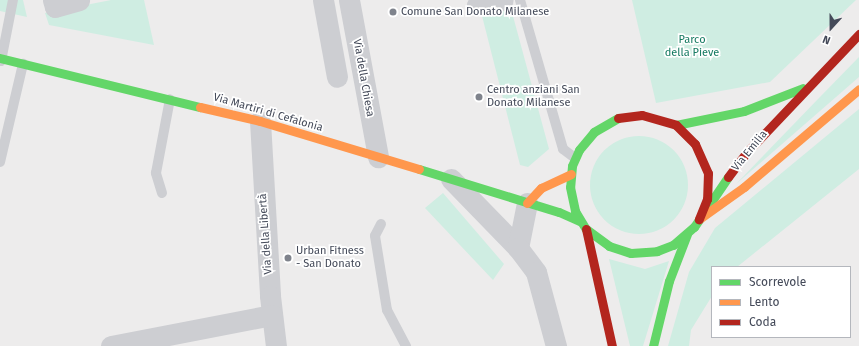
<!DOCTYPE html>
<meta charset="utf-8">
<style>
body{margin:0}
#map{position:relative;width:859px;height:346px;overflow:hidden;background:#edecec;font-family:"Fira Sans",sans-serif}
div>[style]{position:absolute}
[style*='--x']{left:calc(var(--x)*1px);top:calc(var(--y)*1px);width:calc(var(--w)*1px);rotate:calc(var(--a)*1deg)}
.green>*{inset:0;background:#cfede2}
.round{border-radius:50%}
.lane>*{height:10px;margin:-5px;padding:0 5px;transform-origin:5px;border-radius:5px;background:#cdced2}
.street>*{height:21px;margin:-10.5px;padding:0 10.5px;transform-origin:10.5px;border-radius:10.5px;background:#cdced2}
.fast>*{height:9px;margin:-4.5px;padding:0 4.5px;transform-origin:4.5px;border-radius:4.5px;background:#63d668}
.slow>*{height:9px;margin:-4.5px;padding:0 4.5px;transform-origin:4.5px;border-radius:4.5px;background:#ff974d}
.jam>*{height:9px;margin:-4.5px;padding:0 4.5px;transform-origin:4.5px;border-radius:4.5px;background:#b3261e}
.dots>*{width:11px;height:11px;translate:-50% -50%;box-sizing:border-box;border:2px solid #fff;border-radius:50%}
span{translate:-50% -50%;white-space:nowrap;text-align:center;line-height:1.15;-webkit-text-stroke:3.5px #fff;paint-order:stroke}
.poi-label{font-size:11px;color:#444a59}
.left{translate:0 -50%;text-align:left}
.park-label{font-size:11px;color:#157a61}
.street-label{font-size:11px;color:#444a59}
.legend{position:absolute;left:711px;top:266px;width:140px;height:72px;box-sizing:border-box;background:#fff;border:1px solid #b4b7bd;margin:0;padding:5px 7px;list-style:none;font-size:12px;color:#444a59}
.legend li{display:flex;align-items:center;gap:8px;height:20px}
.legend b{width:20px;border:1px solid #b4b7bd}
.north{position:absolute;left:811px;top:8px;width:40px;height:40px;-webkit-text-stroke:3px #fff;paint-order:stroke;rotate:201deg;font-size:11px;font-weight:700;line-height:16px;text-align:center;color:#444a59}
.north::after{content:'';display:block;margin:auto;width:14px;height:18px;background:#444a59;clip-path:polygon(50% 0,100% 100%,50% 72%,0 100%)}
</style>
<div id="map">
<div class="green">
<i style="clip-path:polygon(0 0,23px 0,27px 17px,0 11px)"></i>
<i style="clip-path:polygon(111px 0,144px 0,154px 45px,49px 25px,45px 13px)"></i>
<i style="clip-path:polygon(632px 0,856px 0,770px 82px,656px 103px)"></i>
<i style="clip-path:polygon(510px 5px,549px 149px,528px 167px,520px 165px,481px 12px)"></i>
<i style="clip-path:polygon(859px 57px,859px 77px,736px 184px,818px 99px)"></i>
<i style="clip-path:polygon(859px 109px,859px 169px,737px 267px,712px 267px,712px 296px,691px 330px,689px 346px,668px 346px,689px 272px,715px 228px)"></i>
<i class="round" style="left:590px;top:136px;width:98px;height:98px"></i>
<i style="clip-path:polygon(443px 193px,504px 264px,493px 280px,425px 208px)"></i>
<i style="clip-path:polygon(609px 259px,645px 269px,669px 261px,643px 346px,630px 346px)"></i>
</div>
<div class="lane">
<i style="--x:520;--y:0;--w:155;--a:73.9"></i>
<i style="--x:563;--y:149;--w:15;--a:37"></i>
<i style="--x:1;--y:61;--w:62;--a:-78.9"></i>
<i style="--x:0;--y:162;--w:101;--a:-76.8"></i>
<i style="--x:162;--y:193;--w:21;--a:-107"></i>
<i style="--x:156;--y:173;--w:75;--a:-79.3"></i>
<i style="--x:381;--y:224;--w:13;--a:117"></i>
<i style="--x:375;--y:236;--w:75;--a:80.8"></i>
<i style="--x:387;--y:310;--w:41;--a:62.2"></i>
</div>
<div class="street">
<i style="--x:53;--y:0;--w:7;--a:74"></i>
<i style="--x:55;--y:7;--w:25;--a:-16"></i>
<i style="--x:323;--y:0;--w:78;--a:79.7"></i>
<i style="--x:349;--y:0;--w:160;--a:79.5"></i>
<i style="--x:477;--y:5;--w:26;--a:-11"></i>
<i style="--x:260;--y:121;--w:175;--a:86.7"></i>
<i style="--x:270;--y:296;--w:50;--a:83.2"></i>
<i style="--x:451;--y:179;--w:96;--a:45.8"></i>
<i style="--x:527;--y:203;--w:46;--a:101.3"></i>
<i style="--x:518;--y:248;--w:30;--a:53"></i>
<i style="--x:536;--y:272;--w:77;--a:74.9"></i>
<i style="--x:111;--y:346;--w:164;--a:-10.9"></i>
</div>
<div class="fast">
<i style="--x:0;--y:58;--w:206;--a:13.8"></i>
<i style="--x:618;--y:118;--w:28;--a:150"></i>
<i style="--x:594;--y:132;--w:23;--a:130"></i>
<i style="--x:579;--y:150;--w:17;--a:114"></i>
<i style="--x:572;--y:166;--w:21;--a:95"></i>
<i style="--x:570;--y:187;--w:25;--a:78"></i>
<i style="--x:575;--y:211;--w:21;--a:59"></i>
<i style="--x:586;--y:229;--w:29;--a:36"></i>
<i style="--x:609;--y:246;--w:23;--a:18"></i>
<i style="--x:631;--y:253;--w:26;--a:-4"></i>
<i style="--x:657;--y:251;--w:17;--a:-21"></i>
<i style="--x:673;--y:245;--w:28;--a:-41"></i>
<i style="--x:694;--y:227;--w:60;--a:-55.8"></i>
<i style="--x:676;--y:125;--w:69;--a:-11.6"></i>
<i style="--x:744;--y:111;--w:63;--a:-21.3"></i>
<i style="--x:419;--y:169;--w:146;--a:17.1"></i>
<i style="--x:559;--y:212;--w:24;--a:24"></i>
<i style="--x:653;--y:346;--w:67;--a:-76.2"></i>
<i style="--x:669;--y:281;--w:50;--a:-69"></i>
</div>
<div class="slow">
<i style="--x:200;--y:107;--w:62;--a:13.1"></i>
<i style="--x:260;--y:121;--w:166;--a:16.8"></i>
<i style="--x:527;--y:203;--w:21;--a:-47"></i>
<i style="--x:541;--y:188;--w:33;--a:-25"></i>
<i style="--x:699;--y:219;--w:55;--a:-35.4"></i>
<i style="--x:744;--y:187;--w:151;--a:-40.4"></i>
</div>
<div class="jam">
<i style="--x:618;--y:118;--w:24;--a:-7"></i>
<i style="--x:642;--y:115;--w:35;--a:16"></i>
<i style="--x:676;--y:125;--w:27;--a:45"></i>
<i style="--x:695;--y:144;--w:32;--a:66"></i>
<i style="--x:708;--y:173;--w:26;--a:92"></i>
<i style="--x:707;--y:199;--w:22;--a:112"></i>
<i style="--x:728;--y:177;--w:31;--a:-53"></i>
<i style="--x:747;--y:152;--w:163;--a:-46.5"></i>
<i style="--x:586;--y:229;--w:120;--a:77.5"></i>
</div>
<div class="dots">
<i style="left:393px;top:12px;background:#7f838c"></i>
<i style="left:479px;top:97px;background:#7f838c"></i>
<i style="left:288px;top:258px;background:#7f838c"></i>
</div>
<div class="poi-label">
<span class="left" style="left:401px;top:12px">Comune San Donato Milanese</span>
<span class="left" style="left:487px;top:97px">Centro anziani San<br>Donato Milanese</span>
<span class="left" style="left:296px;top:258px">Urban Fitness<br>- San Donato</span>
</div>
<div class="park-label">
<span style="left:692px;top:47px">Parco<br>della Pieve</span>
</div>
<div class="street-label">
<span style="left:363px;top:78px;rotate:80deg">Via della Chiesa</span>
<span style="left:268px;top:113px;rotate:16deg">Via Martiri di Cefalonia</span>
<span style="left:750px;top:151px;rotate:-51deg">Via Emilia</span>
<span style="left:266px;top:234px;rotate:-94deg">Via della Libertà</span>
</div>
<ul class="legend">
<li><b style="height:5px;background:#63d668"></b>Scorrevole</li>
<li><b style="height:5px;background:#ff974d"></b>Lento</li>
<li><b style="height:5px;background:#b3261e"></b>Coda</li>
</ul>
<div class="north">N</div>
</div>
